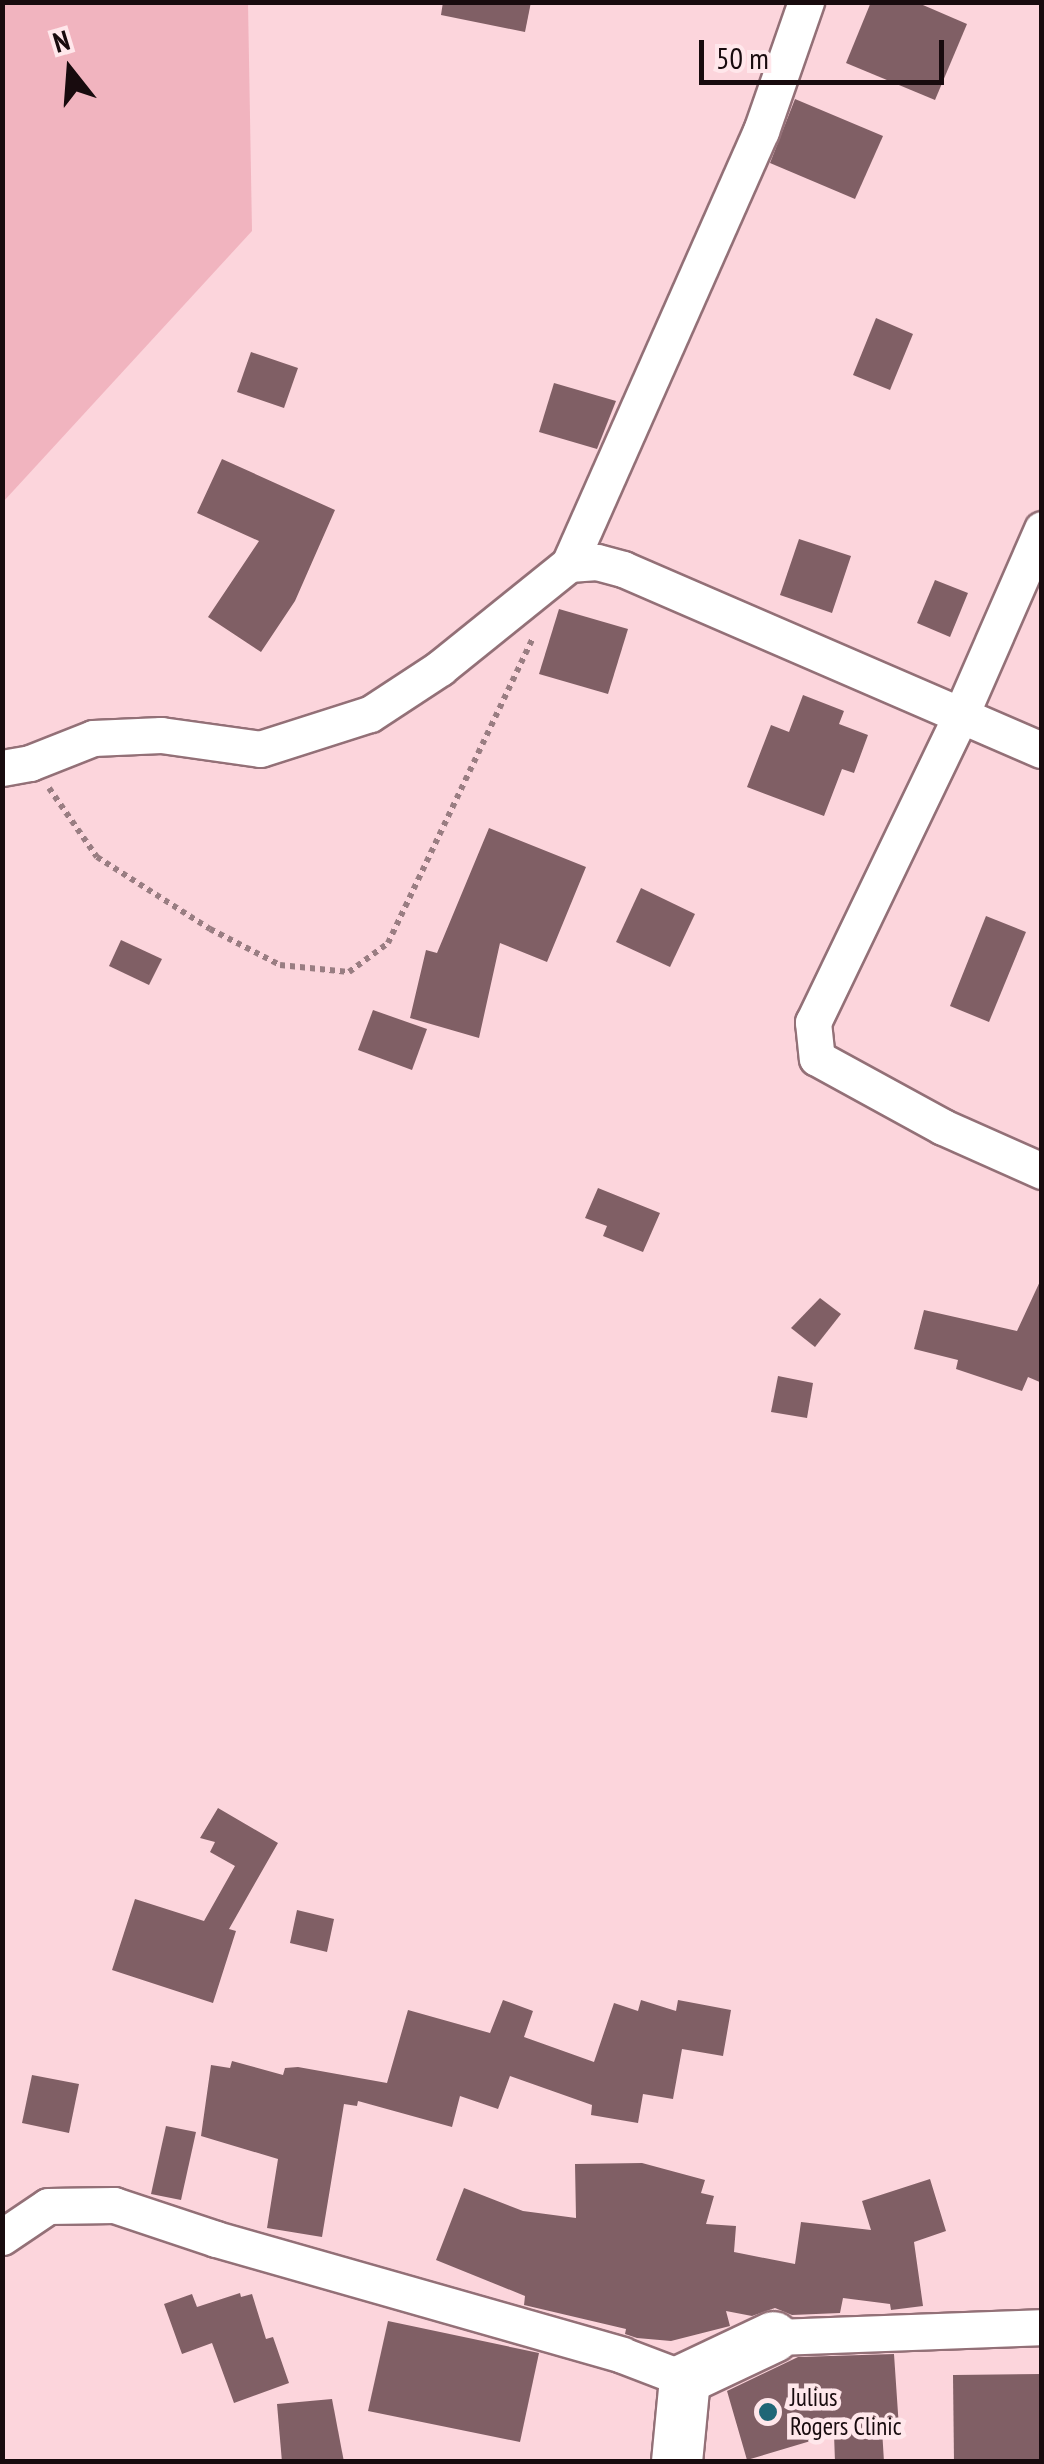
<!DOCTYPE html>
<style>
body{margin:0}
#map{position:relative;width:1044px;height:2464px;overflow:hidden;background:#fcd5dc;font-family:"PT Sans Narrow",sans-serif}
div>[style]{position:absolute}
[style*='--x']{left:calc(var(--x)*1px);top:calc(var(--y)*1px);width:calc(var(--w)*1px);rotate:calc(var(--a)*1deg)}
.green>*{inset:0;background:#f1b4bf}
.building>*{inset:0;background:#805f65}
.path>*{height:6px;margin-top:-3px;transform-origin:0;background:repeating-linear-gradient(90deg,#997d82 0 5px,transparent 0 10px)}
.roads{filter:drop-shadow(2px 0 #937077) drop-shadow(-2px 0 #937077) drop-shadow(0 2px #937077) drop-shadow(0 -2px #937077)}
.street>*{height:35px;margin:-17.5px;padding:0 17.5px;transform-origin:17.5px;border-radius:17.5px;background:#fff}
.secondary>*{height:50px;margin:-25px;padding:0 25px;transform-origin:25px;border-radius:25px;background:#fff}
.dots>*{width:28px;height:28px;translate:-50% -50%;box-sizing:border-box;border:5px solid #ffe7eb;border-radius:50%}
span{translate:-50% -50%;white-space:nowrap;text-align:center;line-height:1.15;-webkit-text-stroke:9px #ffe7eb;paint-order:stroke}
.poi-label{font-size:25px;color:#180b0e}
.left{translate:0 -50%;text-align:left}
.frame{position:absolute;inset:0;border:5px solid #180b0e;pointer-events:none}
.north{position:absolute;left:20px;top:20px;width:100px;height:100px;-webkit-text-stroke:8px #ffe7eb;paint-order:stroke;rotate:343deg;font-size:28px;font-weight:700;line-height:40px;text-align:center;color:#180b0e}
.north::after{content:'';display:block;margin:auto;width:35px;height:45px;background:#180b0e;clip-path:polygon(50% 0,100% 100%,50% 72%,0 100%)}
.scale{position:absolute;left:699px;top:40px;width:245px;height:45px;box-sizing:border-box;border:5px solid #180b0e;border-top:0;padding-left:12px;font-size:30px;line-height:35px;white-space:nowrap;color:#180b0e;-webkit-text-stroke:8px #ffe7eb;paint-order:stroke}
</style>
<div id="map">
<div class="green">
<i style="clip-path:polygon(3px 2px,248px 3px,252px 231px,3px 502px)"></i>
</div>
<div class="building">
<i style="clip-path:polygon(443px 2px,531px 2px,525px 32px,441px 15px)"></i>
<i style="clip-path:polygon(871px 2px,916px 2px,967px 24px,935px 100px,846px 63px)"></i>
<i style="clip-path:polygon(795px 99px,883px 136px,855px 199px,770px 163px)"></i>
<i style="clip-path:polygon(876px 318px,913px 334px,890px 390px,853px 375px)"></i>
<i style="clip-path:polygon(251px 352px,298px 368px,284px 408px,237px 392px)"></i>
<i style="clip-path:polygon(554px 383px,616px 401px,597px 449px,539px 432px)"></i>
<i style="clip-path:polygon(222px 459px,335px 510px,295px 601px,261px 652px,208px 617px,259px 541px,197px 513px)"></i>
<i style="clip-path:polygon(799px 539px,851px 556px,832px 613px,780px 595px)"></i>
<i style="clip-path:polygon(935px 580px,968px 593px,950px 637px,917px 623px)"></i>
<i style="clip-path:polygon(559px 609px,628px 629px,608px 694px,539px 674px)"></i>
<i style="clip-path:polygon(803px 695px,844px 711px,839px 724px,868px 735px,854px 773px,842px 769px,824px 816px,747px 787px,771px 725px,789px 732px)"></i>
<i style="clip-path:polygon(489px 828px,586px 867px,547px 962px,500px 943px,479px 1038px,410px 1018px,426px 950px,437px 953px)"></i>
<i style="clip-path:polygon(641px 888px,695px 914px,670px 967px,616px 942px)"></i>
<i style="clip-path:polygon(986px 916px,1026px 932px,989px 1022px,950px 1006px)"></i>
<i style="clip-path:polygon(121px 940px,162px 959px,149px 985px,109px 966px)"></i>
<i style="clip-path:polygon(373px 1010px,427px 1029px,412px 1070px,358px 1050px)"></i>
<i style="clip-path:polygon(598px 1188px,660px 1213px,643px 1252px,603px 1236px,607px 1226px,585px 1218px)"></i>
<i style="clip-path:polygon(1042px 1277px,1042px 1383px,1028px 1377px,1022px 1391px,956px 1369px,958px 1360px,914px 1349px,924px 1310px,1017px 1331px)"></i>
<i style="clip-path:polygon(820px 1298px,841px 1314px,815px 1347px,791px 1328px)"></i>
<i style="clip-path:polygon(778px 1376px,813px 1383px,807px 1418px,771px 1412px)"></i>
<i style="clip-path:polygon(218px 1808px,278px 1843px,229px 1929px,236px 1931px,213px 2003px,112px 1970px,135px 1899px,204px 1921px,235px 1866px,210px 1852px,215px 1842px,200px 1838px)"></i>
<i style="clip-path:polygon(297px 1910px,334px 1919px,327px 1952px,290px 1943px)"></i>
<i style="clip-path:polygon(503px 2000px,533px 2011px,524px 2037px,594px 2062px,614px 2003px,638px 2011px,641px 2000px,676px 2011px,678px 2000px,731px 2010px,723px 2056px,682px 2049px,673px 2099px,643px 2094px,638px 2123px,591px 2115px,592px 2105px,510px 2076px,498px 2109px,460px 2096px,452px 2127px,358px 2101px,357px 2106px,344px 2104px,322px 2237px,267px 2228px,278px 2159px,201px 2136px,211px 2065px,230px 2068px,232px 2061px,283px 2075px,285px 2068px,298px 2067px,387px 2083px,408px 2010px,490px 2033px)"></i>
<i style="clip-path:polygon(32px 2075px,79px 2084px,69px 2133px,22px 2123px)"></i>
<i style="clip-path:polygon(166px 2126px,196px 2132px,181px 2200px,151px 2194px)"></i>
<i style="clip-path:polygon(642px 2163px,705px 2180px,701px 2193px,714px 2196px,706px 2224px,736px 2226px,734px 2252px,795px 2264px,801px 2222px,871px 2230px,862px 2201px,930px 2179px,946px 2231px,914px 2242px,923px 2306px,891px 2310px,890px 2304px,843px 2298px,840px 2313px,792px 2315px,775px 2308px,752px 2316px,726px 2311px,730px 2326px,671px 2341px,637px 2338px,625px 2334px,626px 2329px,524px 2305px,525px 2296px,436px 2260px,464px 2188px,523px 2211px,576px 2218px,575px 2164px)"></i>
<i style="clip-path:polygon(240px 2293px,241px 2297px,252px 2294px,266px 2339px,273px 2337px,289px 2383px,234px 2403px,212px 2343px,182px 2354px,164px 2304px,192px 2294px,197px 2307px)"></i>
<i style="clip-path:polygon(388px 2321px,539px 2353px,520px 2442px,368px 2411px)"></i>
<i style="clip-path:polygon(894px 2354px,899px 2428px,882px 2429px,884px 2462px,835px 2462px,834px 2434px,747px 2460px,727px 2391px,798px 2357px)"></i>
<i style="clip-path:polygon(1042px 2374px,1042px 2462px,954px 2462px,953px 2375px)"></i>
<i style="clip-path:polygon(332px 2399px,344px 2462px,282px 2462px,277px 2404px)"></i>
</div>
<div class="path">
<i style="--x:49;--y:788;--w:84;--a:55.2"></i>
<i style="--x:97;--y:857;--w:134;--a:32.5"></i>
<i style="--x:210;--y:929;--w:79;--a:27.2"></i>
<i style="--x:280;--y:965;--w:69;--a:5.8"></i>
<i style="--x:349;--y:972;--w:49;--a:-36.6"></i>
<i style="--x:388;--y:943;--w:338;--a:-64.6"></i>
</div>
<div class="roads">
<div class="street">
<i style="--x:1042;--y:529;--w:205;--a:113.6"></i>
<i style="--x:960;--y:717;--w:339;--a:115.7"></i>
<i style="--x:813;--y:1022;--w:36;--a:84"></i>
<i style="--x:817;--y:1058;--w:144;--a:28.7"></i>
<i style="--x:943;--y:1127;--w:108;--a:24"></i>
<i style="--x:569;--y:564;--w:28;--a:-4"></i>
<i style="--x:597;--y:562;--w:27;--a:15"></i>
<i style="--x:623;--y:569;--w:456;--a:23.4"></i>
<i style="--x:2;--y:768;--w:28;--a:-10"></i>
<i style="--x:30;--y:763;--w:68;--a:-21.6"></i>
<i style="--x:93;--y:738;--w:68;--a:-2.5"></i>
<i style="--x:161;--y:735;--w:100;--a:8"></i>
<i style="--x:260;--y:749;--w:115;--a:-17.7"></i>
<i style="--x:370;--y:714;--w:84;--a:-33.3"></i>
<i style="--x:440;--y:668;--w:166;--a:-38.9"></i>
<i style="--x:569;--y:564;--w:474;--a:-66.1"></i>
<i style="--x:761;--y:131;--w:137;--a:-70.8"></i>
<i style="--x:2;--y:2237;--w:55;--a:-34"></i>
<i style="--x:48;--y:2206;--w:66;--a:-0.9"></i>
<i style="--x:114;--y:2205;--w:108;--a:18.4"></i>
<i style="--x:216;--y:2239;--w:422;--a:15.9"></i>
<i style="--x:622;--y:2355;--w:67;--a:20.9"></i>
<i style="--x:774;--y:2337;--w:268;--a:-2.1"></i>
</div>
<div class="secondary">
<i style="--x:677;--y:2462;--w:83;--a:-84.5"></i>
<i style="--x:685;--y:2379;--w:98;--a:-25.3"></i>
</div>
</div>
<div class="dots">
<i style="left:768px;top:2412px;background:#206676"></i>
</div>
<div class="poi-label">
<span class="left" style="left:790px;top:2412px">Julius<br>Rogers Clinic</span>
</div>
<div class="frame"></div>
<div class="north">N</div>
<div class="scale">50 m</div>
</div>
